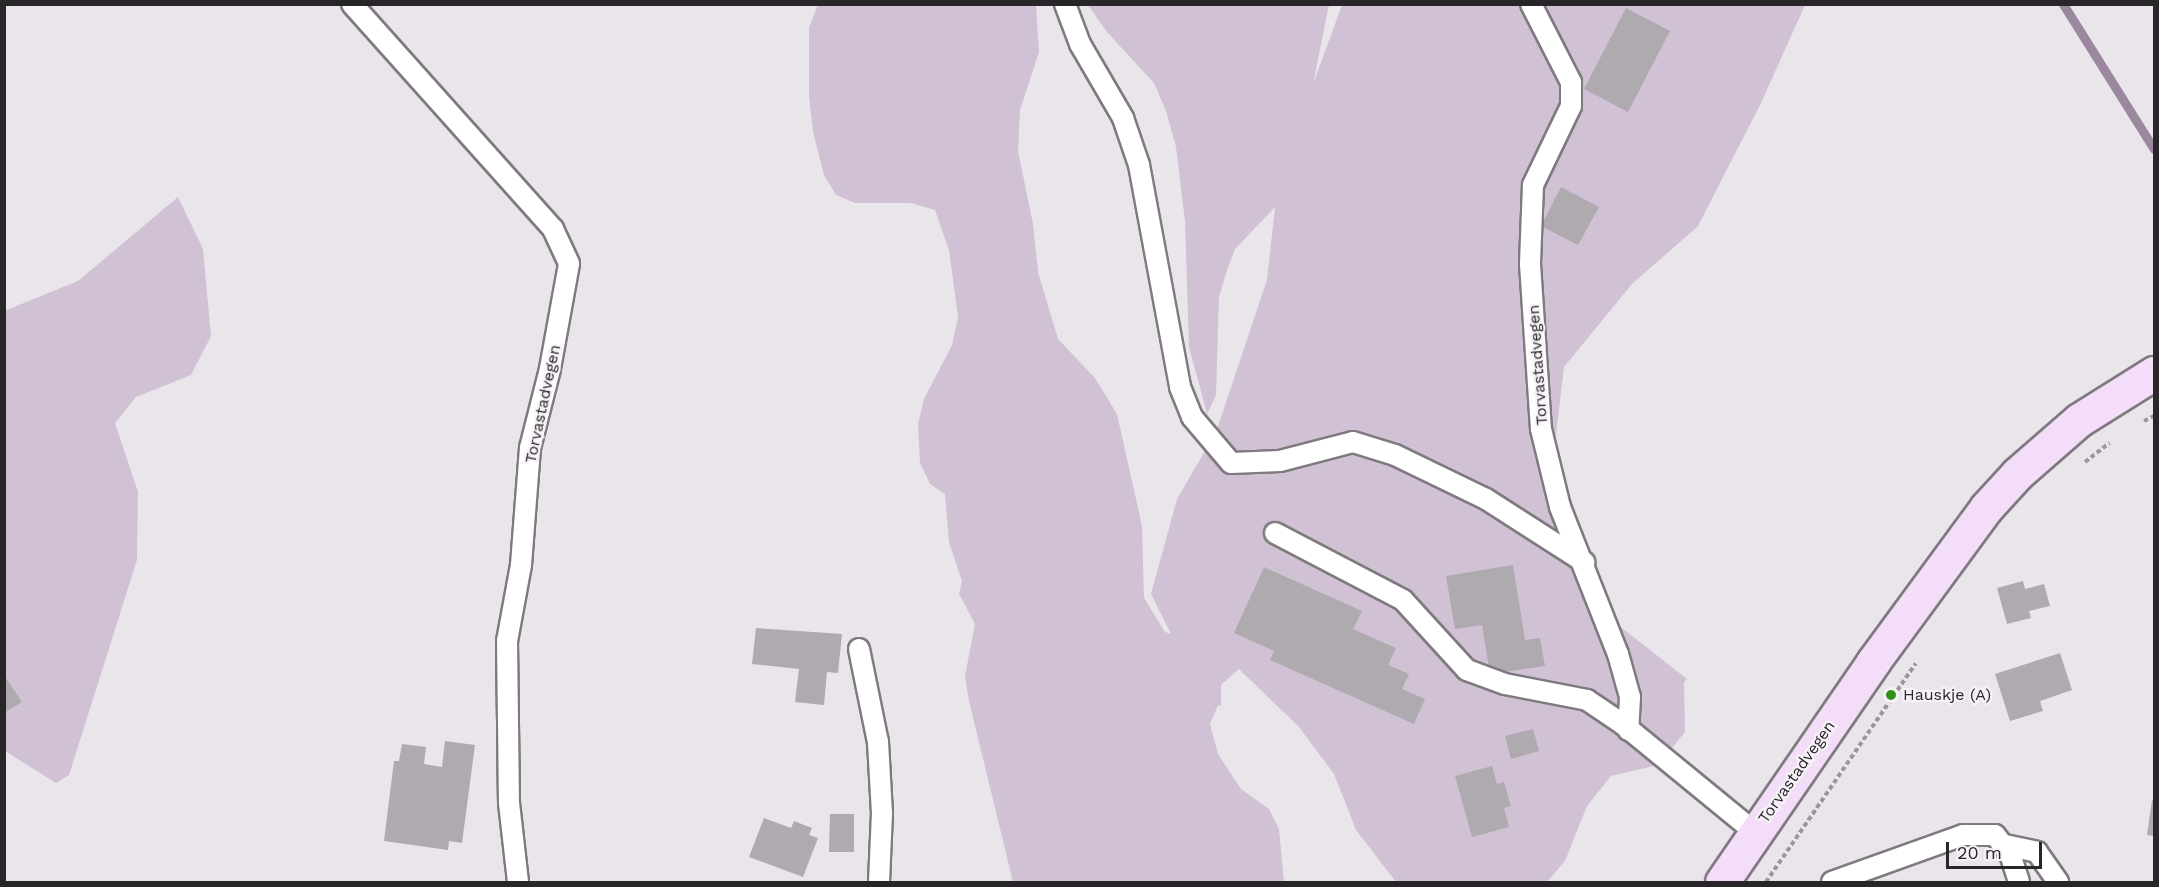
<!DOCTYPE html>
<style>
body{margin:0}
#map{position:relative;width:2159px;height:887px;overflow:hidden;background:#eae5eb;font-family:"Work Sans",sans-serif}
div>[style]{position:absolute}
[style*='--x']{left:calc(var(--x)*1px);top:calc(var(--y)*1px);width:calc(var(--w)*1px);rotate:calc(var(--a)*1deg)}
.green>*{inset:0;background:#d1c1d4}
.stream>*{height:9px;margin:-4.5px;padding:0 4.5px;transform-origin:4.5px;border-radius:4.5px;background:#9b889f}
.building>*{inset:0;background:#afaaaf}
.path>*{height:4px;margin-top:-2px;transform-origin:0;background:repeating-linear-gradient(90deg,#9a969b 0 4.5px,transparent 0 7.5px)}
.roads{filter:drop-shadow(2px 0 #7f7a7f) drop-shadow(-2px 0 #7f7a7f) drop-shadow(0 2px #7f7a7f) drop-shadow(0 -2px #7f7a7f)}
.service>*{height:20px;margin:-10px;padding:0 10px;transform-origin:10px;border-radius:10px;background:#fff}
.secondary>*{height:33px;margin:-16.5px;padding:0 16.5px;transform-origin:16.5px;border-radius:16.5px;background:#f3ddf8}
.dots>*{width:16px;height:16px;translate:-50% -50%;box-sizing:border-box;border:3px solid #f7f2f8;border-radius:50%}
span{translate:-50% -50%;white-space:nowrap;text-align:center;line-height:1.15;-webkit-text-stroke:4.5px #f7f2f8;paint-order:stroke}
.street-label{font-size:16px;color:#282628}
.poi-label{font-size:16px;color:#282628}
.left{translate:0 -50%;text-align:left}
.frame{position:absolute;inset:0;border:6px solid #282628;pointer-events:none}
.scale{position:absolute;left:1946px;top:842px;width:96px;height:27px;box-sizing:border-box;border:3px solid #282628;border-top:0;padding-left:8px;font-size:18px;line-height:21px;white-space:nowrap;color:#282628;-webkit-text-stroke:4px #f7f2f8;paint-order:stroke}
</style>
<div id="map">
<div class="green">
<i style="clip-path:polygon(818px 4px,1036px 5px,1039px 52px,1020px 110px,1018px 151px,1033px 224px,1038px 272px,1058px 339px,1095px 378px,1117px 414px,1142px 526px,1144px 598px,1165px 632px,1171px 634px,1151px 594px,1177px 499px,1216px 432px,1267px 280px,1275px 207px,1235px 249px,1228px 267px,1219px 297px,1216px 395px,1207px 414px,1189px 347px,1185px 221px,1176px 147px,1166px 111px,1154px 83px,1107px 32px,1088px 5px,1329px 5px,1313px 84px,1342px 5px,1805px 5px,1761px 103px,1698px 226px,1632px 284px,1564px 367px,1555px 443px,1604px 614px,1687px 679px,1684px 682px,1685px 732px,1658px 765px,1611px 776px,1587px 806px,1565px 861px,1547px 882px,1396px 882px,1356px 830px,1334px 774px,1299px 727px,1239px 669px,1221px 685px,1221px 706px,1218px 705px,1210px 724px,1218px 754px,1241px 789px,1269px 809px,1279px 829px,1284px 882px,1013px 882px,969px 701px,965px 676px,975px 624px,959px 594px,962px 581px,949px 542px,945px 494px,930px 484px,920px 463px,918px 424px,924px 399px,952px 345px,958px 317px,949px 250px,935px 210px,911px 203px,855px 203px,836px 195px,824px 175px,813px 132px,809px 95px,809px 28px)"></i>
<i style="clip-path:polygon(178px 197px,203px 249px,211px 336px,191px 375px,136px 397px,115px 423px,138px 492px,137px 560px,69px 775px,56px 783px,5px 751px,4px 311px,78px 281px)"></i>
</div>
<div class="stream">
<i style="--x:2063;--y:4;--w:171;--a:57.9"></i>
</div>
<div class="building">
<i style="clip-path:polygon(1626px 8px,1670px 31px,1628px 112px,1584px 89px)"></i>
<i style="clip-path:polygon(1561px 187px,1599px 207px,1578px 245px,1541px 226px)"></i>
<i style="clip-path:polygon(1513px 565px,1525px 640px,1540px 638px,1545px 666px,1490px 674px,1482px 625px,1455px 629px,1446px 576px)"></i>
<i style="clip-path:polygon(1264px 567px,1362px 611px,1353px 629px,1396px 648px,1388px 665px,1409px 674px,1402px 689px,1425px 699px,1414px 724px,1270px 660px,1274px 651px,1234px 633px)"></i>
<i style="clip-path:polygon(2023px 581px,2025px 589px,2044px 584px,2050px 606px,2029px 611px,2031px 618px,2007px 624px,1997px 588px)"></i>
<i style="clip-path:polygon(756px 628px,842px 634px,838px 673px,827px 672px,824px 705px,795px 702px,799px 669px,752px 664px)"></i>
<i style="clip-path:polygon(2060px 653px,2072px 690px,2040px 701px,2043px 711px,2010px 721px,1995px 674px)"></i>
<i style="clip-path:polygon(4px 675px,22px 702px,4px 713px)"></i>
<i style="clip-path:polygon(1533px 729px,1539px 751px,1511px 759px,1505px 736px)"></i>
<i style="clip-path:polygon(445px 741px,475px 745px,462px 843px,449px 841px,448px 850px,384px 841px,394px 761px,399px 761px,402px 744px,426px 747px,424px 764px,442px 767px)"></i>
<i style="clip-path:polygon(1492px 766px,1497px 784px,1504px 782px,1511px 806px,1504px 808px,1509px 827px,1472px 837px,1455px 776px)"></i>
<i style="clip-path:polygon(2152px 800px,2154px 801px,2154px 836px,2147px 835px)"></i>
<i style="clip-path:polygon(830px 814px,854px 814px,854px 852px,829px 852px)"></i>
<i style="clip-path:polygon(764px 818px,791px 828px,794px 821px,812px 828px,809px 835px,818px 838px,803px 877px,749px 857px)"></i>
</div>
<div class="path">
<i style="--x:2144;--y:421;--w:11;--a:-27"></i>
<i style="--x:2085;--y:462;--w:31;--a:-38"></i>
<i style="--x:1766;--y:882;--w:265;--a:-55.6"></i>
</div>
<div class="roads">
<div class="service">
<i style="--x:352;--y:4;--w:302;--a:48.2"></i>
<i style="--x:553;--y:229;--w:38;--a:65"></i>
<i style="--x:569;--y:264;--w:107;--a:100.3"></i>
<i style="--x:550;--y:369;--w:81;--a:104.2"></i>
<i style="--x:530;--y:448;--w:117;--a:94.4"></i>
<i style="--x:521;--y:565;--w:77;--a:100.4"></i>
<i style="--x:507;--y:641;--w:162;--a:89.3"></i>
<i style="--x:509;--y:803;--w:80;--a:83.5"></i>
<i style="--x:1065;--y:4;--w:43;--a:69.4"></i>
<i style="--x:1080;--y:44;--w:86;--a:59.8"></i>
<i style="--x:1123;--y:118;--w:50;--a:71.2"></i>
<i style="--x:1139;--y:165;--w:226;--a:79.5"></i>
<i style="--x:1180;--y:387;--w:32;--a:68"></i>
<i style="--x:1192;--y:417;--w:60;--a:49.7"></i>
<i style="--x:1231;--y:463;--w:49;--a:-2.3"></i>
<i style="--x:1280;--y:461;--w:75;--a:-14.6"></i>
<i style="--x:1353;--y:442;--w:44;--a:17.2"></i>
<i style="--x:1395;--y:455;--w:101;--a:25.8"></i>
<i style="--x:1486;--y:499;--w:117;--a:32.7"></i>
<i style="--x:1531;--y:4;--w:88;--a:62.9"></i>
<i style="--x:1571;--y:82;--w:24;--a:90"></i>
<i style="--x:1571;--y:106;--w:88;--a:115.7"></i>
<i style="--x:1533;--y:185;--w:79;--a:92.2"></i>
<i style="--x:1530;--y:264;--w:165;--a:86.2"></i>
<i style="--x:1541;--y:429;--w:80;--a:76.3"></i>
<i style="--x:1560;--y:507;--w:158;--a:68.5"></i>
<i style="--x:1618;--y:654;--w:45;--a:74.4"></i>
<i style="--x:1630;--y:697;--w:33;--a:93"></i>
<i style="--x:1275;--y:533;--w:144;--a:27.6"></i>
<i style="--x:1403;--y:600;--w:95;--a:47.6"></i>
<i style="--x:1467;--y:670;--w:40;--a:20.2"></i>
<i style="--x:1505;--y:684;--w:84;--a:11"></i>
<i style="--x:1587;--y:700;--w:45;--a:34"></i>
<i style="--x:1624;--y:725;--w:171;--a:39.3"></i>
<i style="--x:859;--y:649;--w:95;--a:78.5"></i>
<i style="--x:878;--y:742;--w:71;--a:86.8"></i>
<i style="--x:882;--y:813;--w:69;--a:92.5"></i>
<i style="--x:2005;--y:845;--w:33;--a:12"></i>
<i style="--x:2037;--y:852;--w:37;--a:55"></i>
<i style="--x:1832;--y:882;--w:139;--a:-19.7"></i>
<i style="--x:1963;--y:835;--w:32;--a:0"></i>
<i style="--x:1995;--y:835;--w:24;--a:52"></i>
<i style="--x:2010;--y:854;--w:29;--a:72"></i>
</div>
<div class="secondary">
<i style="--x:1722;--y:882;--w:267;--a:-55.5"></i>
<i style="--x:1873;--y:662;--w:191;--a:-53.7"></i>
<i style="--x:1986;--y:508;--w:46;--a:-47.6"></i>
<i style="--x:2017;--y:474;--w:82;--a:-41.1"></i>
<i style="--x:2079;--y:420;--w:89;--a:-32.1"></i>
</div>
</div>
<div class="dots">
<i style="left:1891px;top:695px;background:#2c9318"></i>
</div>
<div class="street-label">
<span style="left:1538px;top:365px;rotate:-94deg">Torvastadvegen</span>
<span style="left:543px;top:404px;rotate:-78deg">Torvastadvegen</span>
<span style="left:1797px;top:772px;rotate:-55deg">Torvastadvegen</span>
</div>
<div class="poi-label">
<span class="left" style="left:1903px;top:695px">Hauskje (A)</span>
</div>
<div class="frame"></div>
<div class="scale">20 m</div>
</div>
